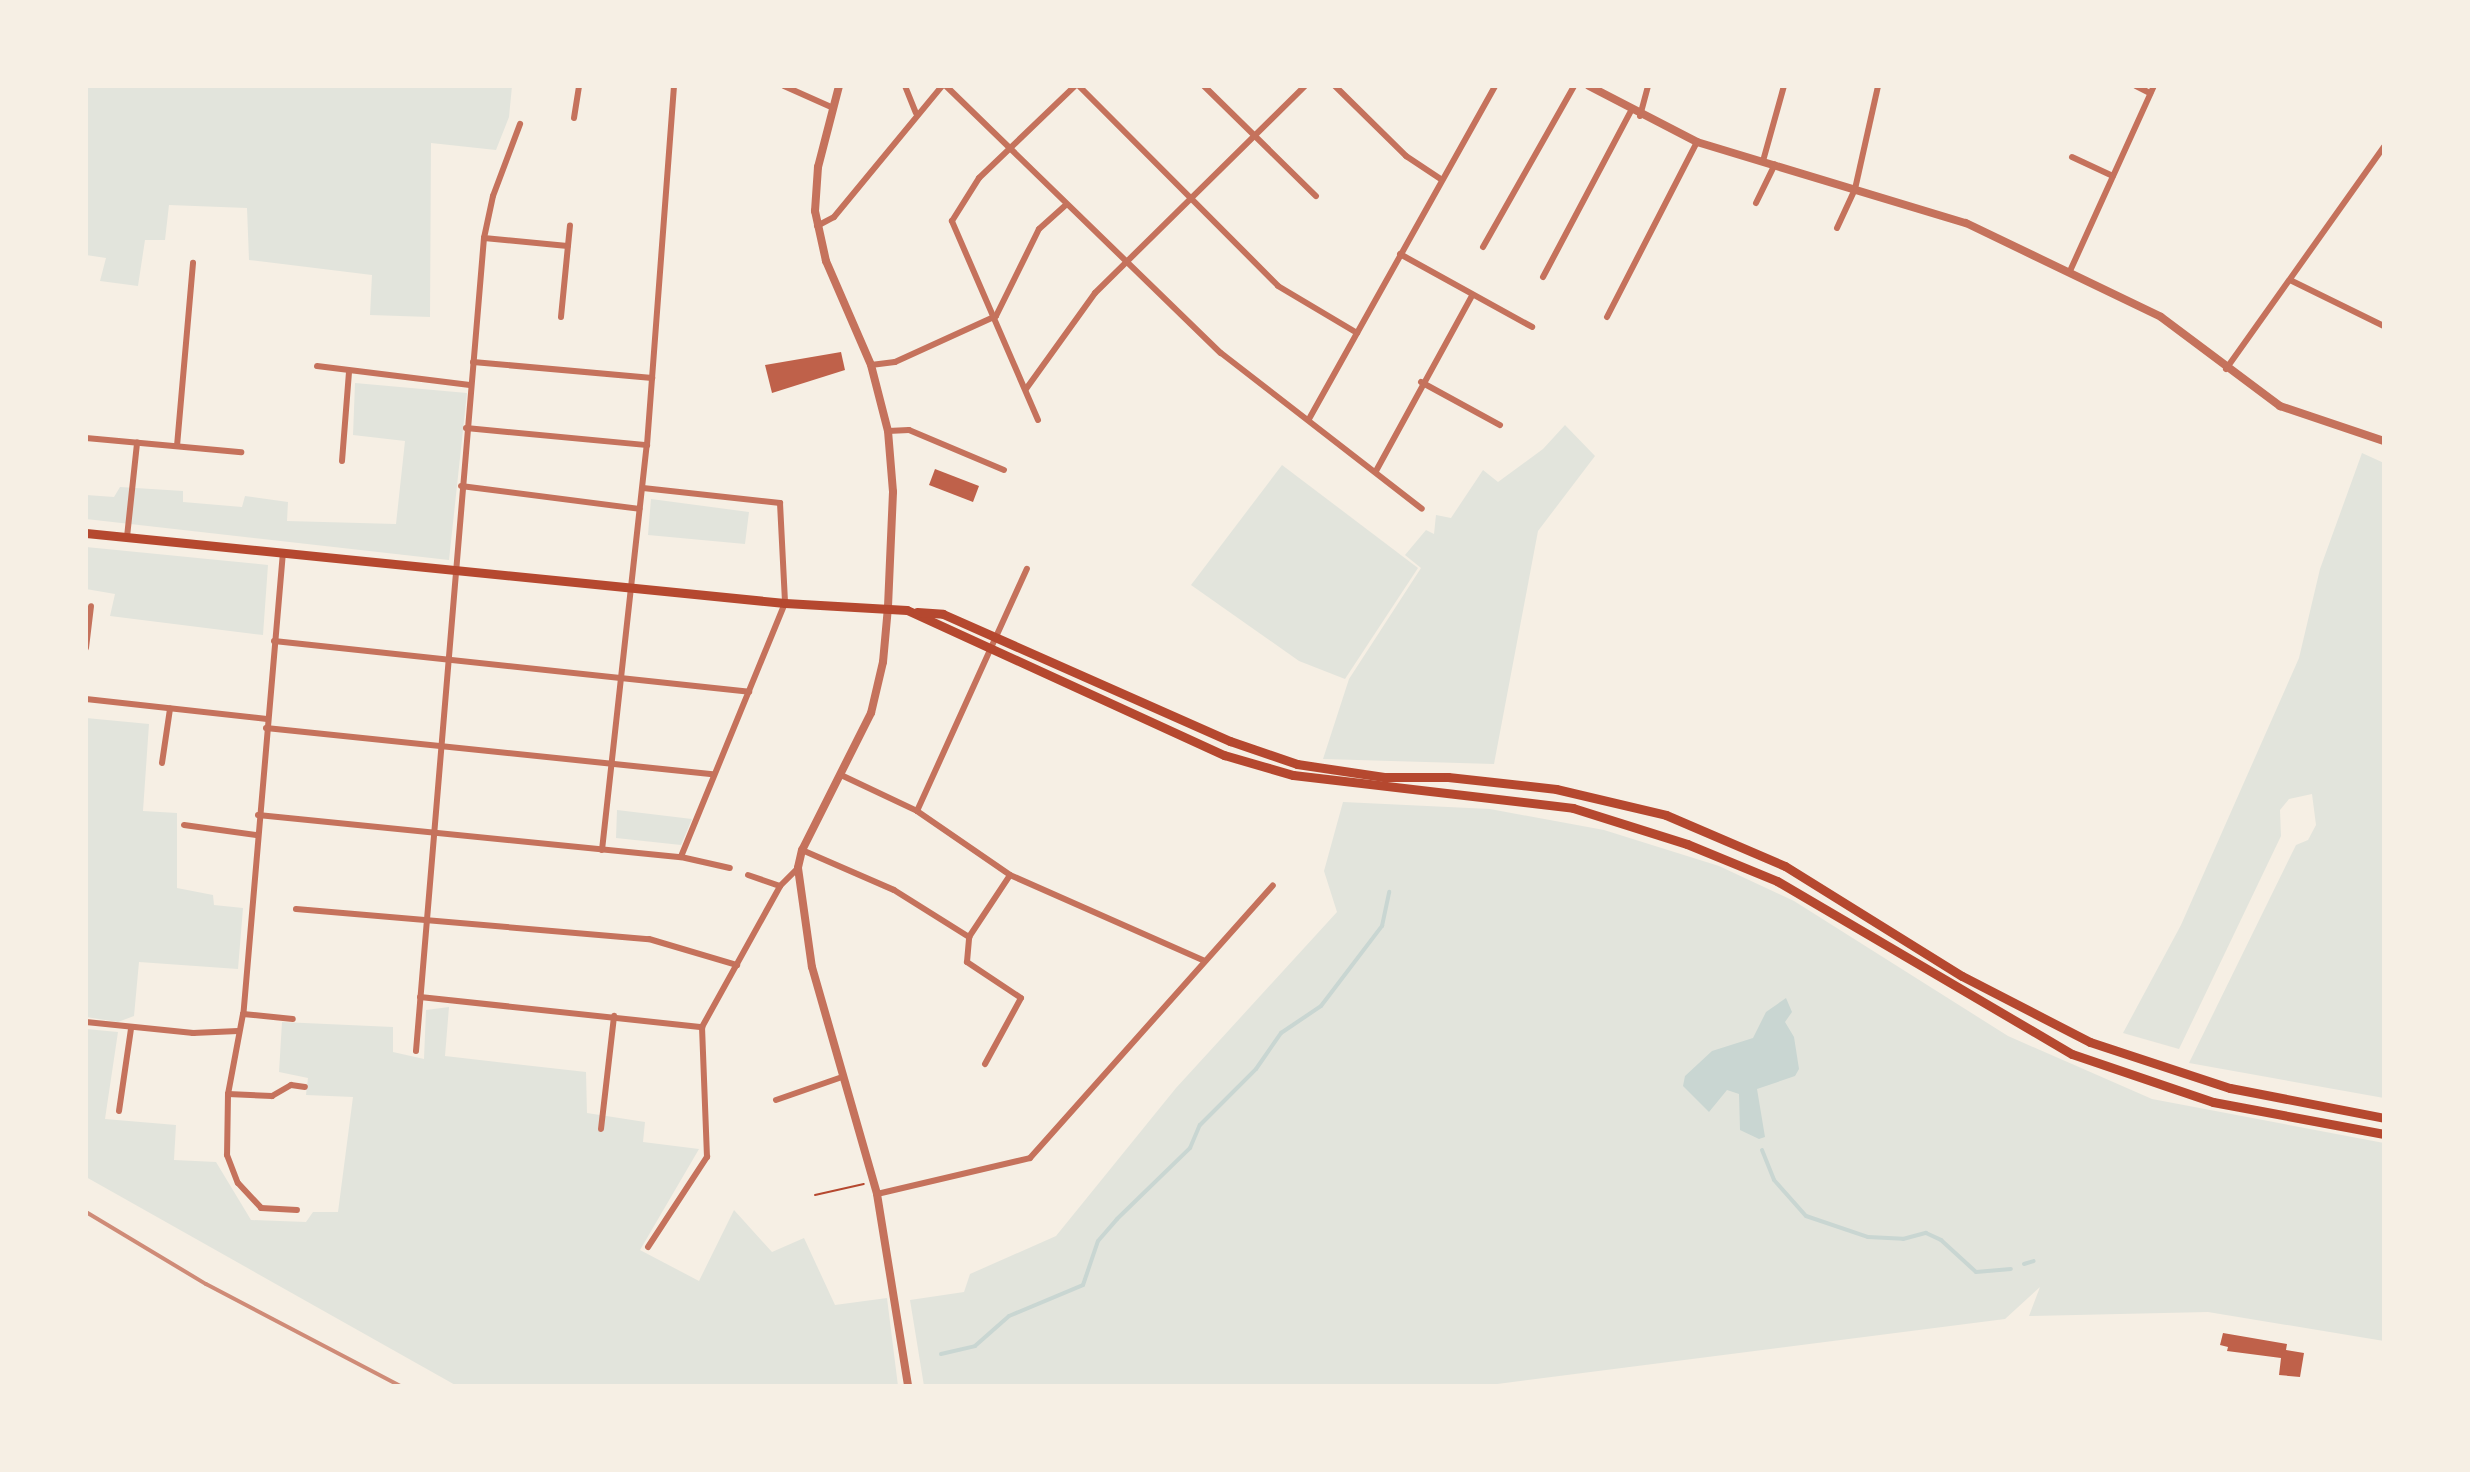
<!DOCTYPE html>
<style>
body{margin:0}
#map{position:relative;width:2470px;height:1472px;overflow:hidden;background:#f6efe4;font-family:Raleway,sans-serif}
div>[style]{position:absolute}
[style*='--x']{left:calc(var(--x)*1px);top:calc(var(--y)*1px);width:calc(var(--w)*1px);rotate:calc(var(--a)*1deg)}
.green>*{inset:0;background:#e2e4dc}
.water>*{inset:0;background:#c9d6d2}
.stream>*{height:4px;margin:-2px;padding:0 2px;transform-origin:2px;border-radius:2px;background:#c9d6d2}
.building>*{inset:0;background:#bf614a}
.path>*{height:2px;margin:-1px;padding:0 1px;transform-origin:1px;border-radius:1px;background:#b5482f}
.minor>*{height:6px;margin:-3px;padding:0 3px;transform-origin:3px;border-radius:3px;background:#c5725c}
.tertiary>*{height:8px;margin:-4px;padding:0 4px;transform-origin:4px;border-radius:4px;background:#c5725c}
.secondary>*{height:9px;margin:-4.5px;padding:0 4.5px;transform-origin:4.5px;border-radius:4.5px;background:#b5482f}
.rail>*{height:4px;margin:-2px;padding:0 2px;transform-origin:2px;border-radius:2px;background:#cf8b77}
span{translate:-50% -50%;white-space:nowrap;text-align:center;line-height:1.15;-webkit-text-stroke:6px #f6efe4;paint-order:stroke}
.frame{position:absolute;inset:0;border:88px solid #f6efe4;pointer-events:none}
</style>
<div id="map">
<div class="green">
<i style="clip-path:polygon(86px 86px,512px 86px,509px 117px,496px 150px,431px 143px,430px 317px,370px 315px,372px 275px,249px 260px,247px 208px,169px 205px,165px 240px,145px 240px,138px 286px,100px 281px,106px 258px,86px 255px)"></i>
<i style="clip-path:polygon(355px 383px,467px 393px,449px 560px,86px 519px,86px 495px,114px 497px,120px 487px,183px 491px,183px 502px,242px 507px,245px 496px,288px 502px,287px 521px,396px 524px,405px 441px,353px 435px)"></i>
<i style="clip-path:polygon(1565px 425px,1595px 456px,1538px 531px,1494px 764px,1323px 759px,1349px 679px,1421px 568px,1405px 555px,1426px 530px,1434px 534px,1436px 515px,1451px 518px,1483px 470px,1498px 482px,1543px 449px)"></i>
<i style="clip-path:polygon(2362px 453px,2384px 463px,2384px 1098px,2189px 1063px,2296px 845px,2308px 840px,2316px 825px,2312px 794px,2289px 799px,2280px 810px,2281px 836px,2179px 1049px,2123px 1033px,2181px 925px,2299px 658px,2320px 569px)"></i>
<i style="clip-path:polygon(1282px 465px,1418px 568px,1345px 679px,1299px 661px,1191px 585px)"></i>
<i style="clip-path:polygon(651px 499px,749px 512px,745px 544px,648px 535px)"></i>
<i style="clip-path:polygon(86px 547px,268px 565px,263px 635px,110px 616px,115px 594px,86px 589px)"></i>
<i style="clip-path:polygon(86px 718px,149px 724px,143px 811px,177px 813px,177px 888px,213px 895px,214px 905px,243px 908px,238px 969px,139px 962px,134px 1016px,118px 1022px,86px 1017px)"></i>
<i style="clip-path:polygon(1343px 802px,1490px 809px,1604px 830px,1719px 866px,1794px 901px,2008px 1036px,2152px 1099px,2384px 1143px,2384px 1341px,2208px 1312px,2029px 1316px,2040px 1287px,2005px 1319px,1482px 1386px,924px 1386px,910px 1300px,964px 1292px,970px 1274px,1056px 1236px,1176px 1088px,1337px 912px,1324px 871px)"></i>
<i style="clip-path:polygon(617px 810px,692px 819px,681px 845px,616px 838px)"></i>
<i style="clip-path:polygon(449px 1007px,445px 1056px,586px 1072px,587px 1113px,645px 1122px,643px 1142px,699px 1149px,640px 1250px,699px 1281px,734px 1210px,772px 1252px,804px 1238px,835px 1305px,887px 1298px,898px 1386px,457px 1386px,86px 1177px,86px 1029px,118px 1032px,105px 1119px,176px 1125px,174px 1160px,216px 1162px,251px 1220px,306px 1222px,313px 1212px,338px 1212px,353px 1097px,306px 1095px,308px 1078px,279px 1072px,282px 1022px,393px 1027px,393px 1052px,424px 1059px,426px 1010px)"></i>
</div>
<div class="water">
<i style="clip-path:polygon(1786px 998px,1792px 1012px,1785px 1022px,1794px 1037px,1799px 1069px,1795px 1076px,1757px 1089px,1765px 1137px,1759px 1139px,1740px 1130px,1739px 1094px,1727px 1090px,1709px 1112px,1683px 1086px,1685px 1076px,1712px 1051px,1753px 1038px,1766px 1012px)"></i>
</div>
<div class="stream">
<i style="--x:1762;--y:1150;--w:32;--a:68"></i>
<i style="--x:1774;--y:1180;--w:48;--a:48.4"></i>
<i style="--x:1806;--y:1216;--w:65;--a:18.7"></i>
<i style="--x:1868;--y:1237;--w:35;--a:3"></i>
<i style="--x:1903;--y:1239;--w:24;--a:-15"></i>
<i style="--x:1926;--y:1233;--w:17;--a:25"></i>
<i style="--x:1941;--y:1240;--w:47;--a:42.4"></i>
<i style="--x:1976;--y:1272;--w:35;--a:-5"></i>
<i style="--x:2024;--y:1264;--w:10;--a:-17"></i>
<i style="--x:941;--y:1354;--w:35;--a:-13"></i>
<i style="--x:975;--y:1346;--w:45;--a:-41.4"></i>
<i style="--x:1009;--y:1316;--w:80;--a:-22.7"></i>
<i style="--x:1083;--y:1285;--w:46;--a:-71.2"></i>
<i style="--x:1098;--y:1241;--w:29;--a:-49"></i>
<i style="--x:1117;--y:1219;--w:102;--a:-44.2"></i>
<i style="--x:1190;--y:1148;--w:25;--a:-67"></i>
<i style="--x:1200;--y:1125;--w:79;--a:-45"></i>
<i style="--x:1256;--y:1069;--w:44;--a:-55.2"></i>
<i style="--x:1281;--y:1033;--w:48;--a:-34"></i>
<i style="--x:1321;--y:1006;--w:101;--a:-52.7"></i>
<i style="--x:1382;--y:926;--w:35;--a:-78"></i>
</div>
<div class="building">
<i style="clip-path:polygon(841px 352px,845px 370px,772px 393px,765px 365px)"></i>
<i style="clip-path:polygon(935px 469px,979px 486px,973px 502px,929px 485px)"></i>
<i style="clip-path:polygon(2223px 1333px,2287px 1344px,2286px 1350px,2304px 1353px,2300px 1377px,2279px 1375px,2281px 1358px,2227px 1351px,2228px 1347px,2220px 1345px)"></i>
</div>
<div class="path">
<i style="--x:815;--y:1195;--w:50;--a:-12.7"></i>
</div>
<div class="minor">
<i style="--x:784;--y:86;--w:51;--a:24.1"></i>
<i style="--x:905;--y:86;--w:29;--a:68"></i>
<i style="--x:946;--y:86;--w:383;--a:44.2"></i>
<i style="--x:1221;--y:353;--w:254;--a:37.8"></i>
<i style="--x:1079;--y:86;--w:282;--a:45.1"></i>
<i style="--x:1278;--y:286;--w:92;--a:30.7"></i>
<i style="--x:1204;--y:86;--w:157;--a:44.5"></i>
<i style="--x:1335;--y:86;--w:100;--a:44.6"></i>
<i style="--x:1406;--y:156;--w:43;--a:33.7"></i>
<i style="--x:2136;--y:86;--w:16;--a:27"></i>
<i style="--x:1640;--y:116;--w:31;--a:-75"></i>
<i style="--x:574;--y:118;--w:32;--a:-81"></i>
<i style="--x:2072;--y:157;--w:45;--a:24.9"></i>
<i style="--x:1763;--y:161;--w:78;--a:-74.4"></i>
<i style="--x:1756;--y:203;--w:43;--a:-64"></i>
<i style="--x:817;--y:226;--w:19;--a:-28"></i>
<i style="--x:834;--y:217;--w:170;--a:-50.5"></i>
<i style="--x:1837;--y:228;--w:43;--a:-65.2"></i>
<i style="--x:1855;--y:189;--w:106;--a:-77.4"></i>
<i style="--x:484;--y:238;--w:84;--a:5.4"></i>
<i style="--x:1483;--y:247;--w:185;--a:-60.5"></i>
<i style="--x:1400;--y:254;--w:151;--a:28.9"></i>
<i style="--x:2070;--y:271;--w:203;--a:-65.6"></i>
<i style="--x:1543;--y:277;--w:188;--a:-62.1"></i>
<i style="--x:2290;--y:280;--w:105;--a:26.1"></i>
<i style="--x:561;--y:317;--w:92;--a:-84.4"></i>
<i style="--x:1607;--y:317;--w:197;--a:-62.8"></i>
<i style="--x:473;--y:362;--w:180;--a:5.1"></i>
<i style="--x:871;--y:365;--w:24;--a:-7"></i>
<i style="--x:895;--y:362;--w:111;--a:-24.5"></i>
<i style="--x:996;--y:316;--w:97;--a:-63.7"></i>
<i style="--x:1039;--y:229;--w:36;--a:-42"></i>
<i style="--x:317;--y:366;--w:154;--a:7.1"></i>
<i style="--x:2226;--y:369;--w:272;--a:-54.6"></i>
<i style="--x:1421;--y:382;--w:90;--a:28.6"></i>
<i style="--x:1026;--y:389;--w:118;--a:-54.3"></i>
<i style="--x:1095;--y:293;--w:295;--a:-44.6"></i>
<i style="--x:1309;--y:419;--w:381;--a:-60.8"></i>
<i style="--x:1038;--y:420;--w:217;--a:-113.4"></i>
<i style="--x:952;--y:221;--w:51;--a:-57.9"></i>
<i style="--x:979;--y:178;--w:133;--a:-43.8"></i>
<i style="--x:466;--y:428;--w:182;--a:5.4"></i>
<i style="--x:888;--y:431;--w:21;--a:-3"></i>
<i style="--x:909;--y:430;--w:103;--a:22.8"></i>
<i style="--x:86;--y:438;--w:156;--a:5.2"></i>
<i style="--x:177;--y:446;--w:184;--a:-85"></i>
<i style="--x:342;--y:461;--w:89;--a:-85.5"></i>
<i style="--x:1376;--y:471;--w:200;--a:-61.3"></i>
<i style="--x:461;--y:486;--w:180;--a:7.3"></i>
<i style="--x:643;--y:488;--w:138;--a:6.2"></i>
<i style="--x:780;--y:503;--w:100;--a:87.1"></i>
<i style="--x:785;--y:603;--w:274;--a:112.3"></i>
<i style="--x:127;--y:537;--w:95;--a:-83.9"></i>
<i style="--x:283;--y:552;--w:464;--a:94.9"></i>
<i style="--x:243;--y:1014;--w:81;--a:100.6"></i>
<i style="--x:228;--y:1094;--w:61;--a:90.9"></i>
<i style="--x:227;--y:1155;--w:30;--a:69"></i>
<i style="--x:238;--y:1183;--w:34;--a:47"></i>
<i style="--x:261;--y:1208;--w:36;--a:3"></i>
<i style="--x:274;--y:641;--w:478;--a:6.1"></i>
<i style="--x:86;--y:648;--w:42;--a:-83.2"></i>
<i style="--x:86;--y:699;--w:182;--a:6.3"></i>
<i style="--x:266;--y:728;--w:449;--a:5.9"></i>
<i style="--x:162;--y:763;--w:55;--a:-81.6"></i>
<i style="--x:841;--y:775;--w:84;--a:25.3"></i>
<i style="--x:917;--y:811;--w:113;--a:34.5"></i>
<i style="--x:1010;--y:875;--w:213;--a:23.8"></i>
<i style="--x:917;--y:811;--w:266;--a:-65.6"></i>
<i style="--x:258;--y:815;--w:425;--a:5.7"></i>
<i style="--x:681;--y:857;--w:50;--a:12.7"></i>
<i style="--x:184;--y:825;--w:73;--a:7.9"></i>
<i style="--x:602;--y:850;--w:407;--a:-83.7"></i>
<i style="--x:647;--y:445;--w:360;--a:-85.7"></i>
<i style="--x:802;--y:850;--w:100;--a:23.5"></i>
<i style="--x:894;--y:890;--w:89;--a:32.1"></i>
<i style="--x:748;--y:875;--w:34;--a:19"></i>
<i style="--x:296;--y:909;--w:354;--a:4.9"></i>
<i style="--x:649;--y:939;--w:92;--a:16.5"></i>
<i style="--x:420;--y:997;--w:284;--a:6.1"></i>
<i style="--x:243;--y:1014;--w:50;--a:5.7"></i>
<i style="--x:86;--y:1022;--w:108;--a:5.9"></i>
<i style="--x:193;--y:1033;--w:45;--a:-2.5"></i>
<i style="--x:416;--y:1051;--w:816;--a:-85.22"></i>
<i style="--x:484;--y:238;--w:43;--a:-77.9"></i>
<i style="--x:493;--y:196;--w:77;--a:-69.4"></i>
<i style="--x:985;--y:1064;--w:75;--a:-61.4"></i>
<i style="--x:1021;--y:998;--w:65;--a:-146.3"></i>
<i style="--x:967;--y:962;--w:25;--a:-85"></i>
<i style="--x:969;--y:937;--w:74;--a:-56.5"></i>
<i style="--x:228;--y:1094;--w:44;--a:2.6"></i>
<i style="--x:272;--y:1096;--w:22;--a:-30"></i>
<i style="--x:291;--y:1085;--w:14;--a:8"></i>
<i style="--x:776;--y:1100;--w:70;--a:-19.2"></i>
<i style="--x:119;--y:1111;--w:83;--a:-81.7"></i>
<i style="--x:601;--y:1129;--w:114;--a:-83.4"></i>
<i style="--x:877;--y:1194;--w:157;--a:-13.2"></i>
<i style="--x:1030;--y:1158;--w:365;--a:-48.3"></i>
<i style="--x:648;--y:1247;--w:108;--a:-56.8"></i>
<i style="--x:707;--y:1157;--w:130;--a:-92.2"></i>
<i style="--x:702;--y:1027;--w:161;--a:-61"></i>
<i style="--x:780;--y:886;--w:25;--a:-45"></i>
</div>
<div class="tertiary">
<i style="--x:839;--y:86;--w:84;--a:104.5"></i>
<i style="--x:818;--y:167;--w:44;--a:93.9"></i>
<i style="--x:815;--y:211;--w:51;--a:77.6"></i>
<i style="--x:826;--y:261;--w:113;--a:66.6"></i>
<i style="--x:871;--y:365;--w:68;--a:75.6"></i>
<i style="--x:888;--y:431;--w:61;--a:85.3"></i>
<i style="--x:893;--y:492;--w:115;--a:92.5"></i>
<i style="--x:888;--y:607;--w:55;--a:95.2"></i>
<i style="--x:883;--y:662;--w:52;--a:103.2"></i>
<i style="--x:871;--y:713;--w:153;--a:116.7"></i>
<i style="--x:802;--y:850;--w:18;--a:103"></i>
<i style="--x:798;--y:868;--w:100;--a:82"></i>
<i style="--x:812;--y:967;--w:236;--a:74"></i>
<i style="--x:877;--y:1194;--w:194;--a:80.8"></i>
<i style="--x:1589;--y:86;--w:122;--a:27.4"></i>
<i style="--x:1697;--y:142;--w:281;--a:16.8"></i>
<i style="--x:1966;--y:223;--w:216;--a:25.7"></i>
<i style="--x:2161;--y:317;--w:149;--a:36.8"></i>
<i style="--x:2280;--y:406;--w:110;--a:18.6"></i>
</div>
<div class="secondary">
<i style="--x:86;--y:533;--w:702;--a:5.72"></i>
<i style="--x:785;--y:603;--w:122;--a:3.3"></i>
<i style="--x:907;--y:610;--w:349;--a:24.6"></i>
<i style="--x:1224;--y:755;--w:72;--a:16.2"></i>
<i style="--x:1293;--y:775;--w:282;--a:6.7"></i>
<i style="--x:1573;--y:808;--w:120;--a:17.5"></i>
<i style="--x:1687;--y:844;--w:97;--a:22.3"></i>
<i style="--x:1777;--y:881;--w:342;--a:30.4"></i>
<i style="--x:2072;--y:1054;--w:149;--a:18.8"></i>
<i style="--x:2213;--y:1102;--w:174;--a:10.6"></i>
<i style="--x:917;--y:612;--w:26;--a:4"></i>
<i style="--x:943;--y:614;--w:314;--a:23.9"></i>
<i style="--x:1230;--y:741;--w:71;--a:18.9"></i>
<i style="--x:1297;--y:764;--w:88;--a:8.5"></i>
<i style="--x:1384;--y:777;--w:64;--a:0"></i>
<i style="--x:1448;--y:777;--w:109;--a:6.3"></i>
<i style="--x:1556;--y:789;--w:113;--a:13.3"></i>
<i style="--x:1666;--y:815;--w:129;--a:23.2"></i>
<i style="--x:1785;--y:866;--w:208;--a:31.9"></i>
<i style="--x:1962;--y:976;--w:144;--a:27.3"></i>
<i style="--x:2090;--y:1042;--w:147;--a:18.2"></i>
<i style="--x:2230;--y:1088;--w:157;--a:11"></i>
</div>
<div class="rail">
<i style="--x:86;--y:1212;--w:140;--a:31"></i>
<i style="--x:206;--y:1284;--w:219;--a:27.7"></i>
</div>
<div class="frame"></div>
</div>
